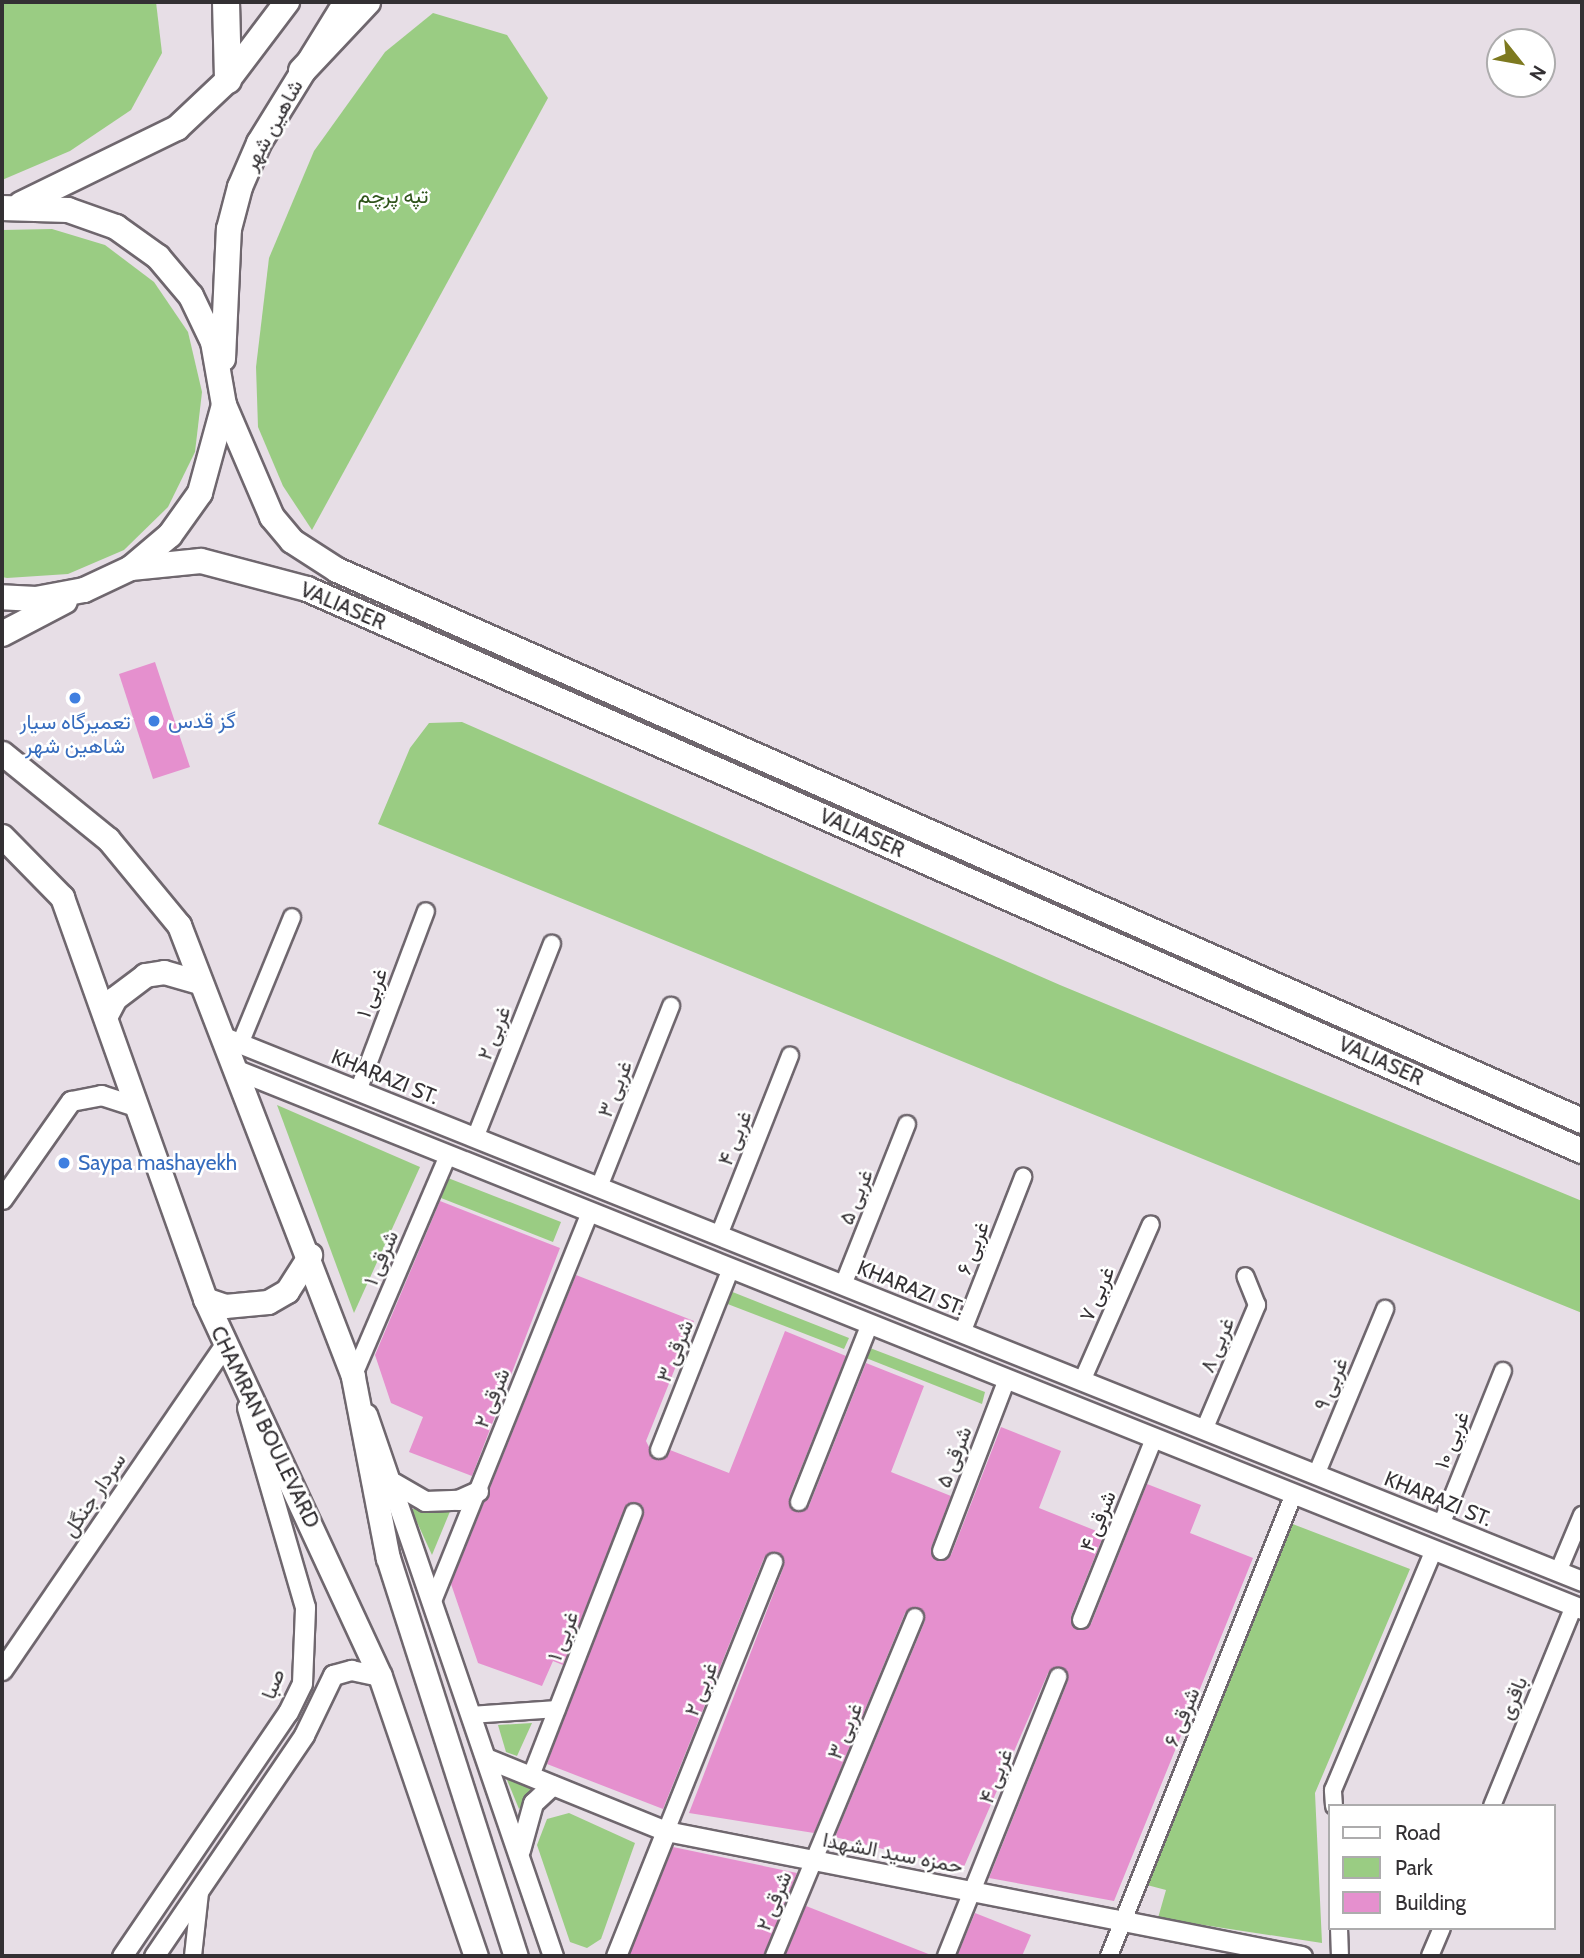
<!DOCTYPE html>
<meta charset="utf-8">
<style>
body{margin:0}
#map{position:relative;width:1584px;height:1958px;overflow:hidden;background:#e7dee6;font-family:Cabin,Vazirmatn,sans-serif}
div>[style]{position:absolute}
[style*='--x']{left:calc(var(--x)*1px);top:calc(var(--y)*1px);width:calc(var(--w)*1px);rotate:calc(var(--a)*1deg)}
.green>*{inset:0;background:#9acc83}
.building>*{inset:0;background:#e590ce}
.roads{filter:drop-shadow(2px 0 #6f676e) drop-shadow(-2px 0 #6f676e) drop-shadow(0 2px #6f676e) drop-shadow(0 -2px #6f676e)}
.minor>*{height:16px;margin:-8px;padding:0 8px;transform-origin:8px;border-radius:8px;background:#fff}
.tertiary>*{height:19px;margin:-9.5px;padding:0 9.5px;transform-origin:9.5px;border-radius:9.5px;background:#fff}
.secondary>*{height:23px;margin:-11.5px;padding:0 11.5px;transform-origin:11.5px;border-radius:11.5px;background:#fff}
.primary>*{height:24px;margin:-12px;padding:0 12px;transform-origin:12px;border-radius:12px;background:#fff}
.trunk>*{height:26px;margin:-13px;padding:0 13px;transform-origin:13px;border-radius:13px;background:#fff}
.dots>*{width:19px;height:19px;translate:-50% -50%;box-sizing:border-box;border:4px solid #fff;border-radius:50%}
span{translate:-50% -50%;white-space:nowrap;text-align:center;line-height:1.15;-webkit-text-stroke:5px #fff;paint-order:stroke}
.street-label{font-size:21px;color:#333033}
.park-label{font-size:21px;color:#2f541b}
.shop-label{font-size:21px;color:#366cbe}
.left{translate:0 -50%;text-align:left}
.frame{position:absolute;inset:0;border:4px solid #333033;pointer-events:none}
.legend{position:absolute;left:1328px;top:1804px;width:228px;height:126px;box-sizing:border-box;background:#fff;border:2px solid #adacad;margin:0;padding:9px 12px;list-style:none;font-size:21px;color:#333033}
.legend li{display:flex;align-items:center;gap:14px;height:35px}
.legend b{width:35px;border:2px solid #adacad}
.north{position:absolute;left:1486px;top:28px;width:70px;height:70px;box-sizing:border-box;background:#fff;border:2px solid #adacad;border-radius:50%;rotate:121deg;font-size:19px;font-weight:700;line-height:28px;text-align:center;color:#333033}
.north::after{content:'';display:block;margin:auto;width:24px;height:32px;background:#7d791f;clip-path:polygon(50% 0,100% 100%,50% 72%,0 100%)}
</style>
<div id="map">
<div class="green">
<i style="clip-path:polygon(2px 2px,156px 2px,162px 53px,131px 110px,70px 151px,2px 180px)"></i>
<i style="clip-path:polygon(433px 13px,507px 35px,548px 98px,312px 530px,283px 486px,258px 427px,256px 367px,269px 258px,314px 151px,385px 52px)"></i>
<i style="clip-path:polygon(52px 229px,105px 245px,154px 282px,188px 332px,202px 392px,195px 452px,168px 507px,124px 550px,68px 574px,7px 578px,2px 577px,2px 230px)"></i>
<i style="clip-path:polygon(462px 722px,1060px 985px,1582px 1201px,1582px 1313px,378px 824px,410px 748px,429px 723px)"></i>
<i style="clip-path:polygon(277px 1105px,420px 1167px,354px 1313px)"></i>
<i style="clip-path:polygon(448px 1178px,561px 1222px,553px 1242px,441px 1198px)"></i>
<i style="clip-path:polygon(730px 1291px,849px 1338px,844px 1349px,725px 1303px)"></i>
<i style="clip-path:polygon(870px 1348px,985px 1392px,982px 1404px,866px 1358px)"></i>
<i style="clip-path:polygon(411px 1509px,451px 1509px,432px 1555px)"></i>
<i style="clip-path:polygon(1290px 1523px,1410px 1569px,1315px 1793px,1322px 1943px,1158px 1918px,1166px 1890px,1147px 1885px)"></i>
<i style="clip-path:polygon(532px 1723px,517px 1756px,506px 1752px,498px 1725px)"></i>
<i style="clip-path:polygon(505px 1775px,535px 1789px,519px 1809px)"></i>
<i style="clip-path:polygon(569px 1813px,635px 1843px,601px 1939px,587px 1948px,570px 1942px,537px 1845px,547px 1819px)"></i>
</div>
<div class="building">
<i style="clip-path:polygon(155px 662px,190px 767px,153px 779px,119px 674px)"></i>
<i style="clip-path:polygon(440px 1201px,560px 1248px,472px 1476px,409px 1452px,423px 1417px,391px 1403px,375px 1355px)"></i>
<i style="clip-path:polygon(576px 1275px,694px 1321px,646px 1441px,655px 1459px,670px 1450px,729px 1473px,785px 1331px,846px 1356px,789px 1498px,795px 1511px,809px 1506px,866px 1363px,924px 1386px,891px 1472px,951px 1496px,931px 1548px,937px 1560px,951px 1555px,1001px 1427px,1061px 1451px,1039px 1508px,1104px 1534px,1071px 1616px,1076px 1629px,1091px 1624px,1147px 1484px,1201px 1505px,1190px 1533px,1253px 1558px,1114px 1901px,989px 1878px,1068px 1681px,1061px 1667px,1048px 1673px,963px 1869px,835px 1837px,925px 1621px,918px 1607px,905px 1613px,814px 1833px,689px 1813px,784px 1566px,777px 1552px,764px 1558px,663px 1809px,547px 1764px,643px 1506px,633px 1502px,625px 1508px,563px 1665px,553px 1661px,542px 1686px,478px 1663px,451px 1584px)"></i>
<i style="clip-path:polygon(673px 1847px,797px 1873px,764px 1956px,629px 1956px)"></i>
<i style="clip-path:polygon(806px 1906px,931px 1955px,931px 1956px,785px 1956px)"></i>
<i style="clip-path:polygon(975px 1913px,1031px 1935px,1022px 1956px,957px 1956px)"></i>
</div>
<div class="roads">
<div class="minor">
<i style="--x:240;--y:1044;--w:137;--a:-67.7"></i>
<i style="--x:358;--y:1091;--w:192;--a:-69.3"></i>
<i style="--x:475;--y:1138;--w:209;--a:-68.4"></i>
<i style="--x:599;--y:1187;--w:195;--a:-68.3"></i>
<i style="--x:719;--y:1235;--w:193;--a:-68.4"></i>
<i style="--x:843;--y:1285;--w:173;--a:-68.3"></i>
<i style="--x:962;--y:1333;--w:168;--a:-68.6"></i>
<i style="--x:353;--y:1377;--w:241;--a:-66.8"></i>
<i style="--x:1082;--y:1381;--w:171;--a:-66.3"></i>
<i style="--x:1204;--y:1430;--w:136;--a:-67"></i>
<i style="--x:1257;--y:1305;--w:31;--a:-112"></i>
<i style="--x:659;--y:1450;--w:196;--a:-68.4"></i>
<i style="--x:1316;--y:1475;--w:180;--a:-67.4"></i>
<i style="--x:799;--y:1502;--w:192;--a:-68.3"></i>
<i style="--x:1441;--y:1525;--w:166;--a:-68.1"></i>
<i style="--x:941;--y:1551;--w:184;--a:-69"></i>
<i style="--x:1558;--y:1572;--w:62;--a:-67.2"></i>
<i style="--x:433;--y:1601;--w:419;--a:-68"></i>
<i style="--x:1081;--y:1620;--w:196;--a:-68.1"></i>
<i style="--x:471;--y:1715;--w:86;--a:-4"></i>
<i style="--x:531;--y:1776;--w:283;--a:-68.7"></i>
<i style="--x:1334;--y:1806;--w:16;--a:-94"></i>
<i style="--x:1333;--y:1790;--w:260;--a:-67.2"></i>
<i style="--x:1492;--y:1806;--w:216;--a:-67.7"></i>
<i style="--x:666;--y:1831;--w:290;--a:-68.1"></i>
<i style="--x:1339;--y:1928;--w:28;--a:88"></i>
<i style="--x:193;--y:1956;--w:63;--a:-83.7"></i>
<i style="--x:774;--y:1956;--w:367;--a:-67.4"></i>
<i style="--x:946;--y:1956;--w:301;--a:-68.1"></i>
<i style="--x:1109;--y:1956;--w:498;--a:-68.2"></i>
<i style="--x:1430;--y:1956;--w:30;--a:-67"></i>
</div>
<div class="tertiary">
<i style="--x:224;--y:1037;--w:1463;--a:21.83"></i>
<i style="--x:237;--y:1070;--w:1449;--a:21.84"></i>
<i style="--x:2;--y:1199;--w:120;--a:-54.9"></i>
<i style="--x:71;--y:1101;--w:31;--a:-11"></i>
<i style="--x:101;--y:1095;--w:35;--a:18"></i>
<i style="--x:367;--y:1414;--w:573;--a:71.06"></i>
<i style="--x:394;--y:1483;--w:36;--a:30"></i>
<i style="--x:425;--y:1501;--w:33;--a:-2"></i>
<i style="--x:458;--y:1500;--w:22;--a:-24"></i>
<i style="--x:2;--y:1670;--w:393;--a:-55.6"></i>
<i style="--x:486;--y:1758;--w:194;--a:22.1"></i>
<i style="--x:666;--y:1831;--w:648;--a:11.12"></i>
<i style="--x:520;--y:1850;--w:49;--a:-74.5"></i>
<i style="--x:533;--y:1803;--w:26;--a:-43"></i>
<i style="--x:122;--y:1956;--w:295;--a:-55.8"></i>
<i style="--x:288;--y:1712;--w:32;--a:-64"></i>
<i style="--x:302;--y:1683;--w:76;--a:-87.7"></i>
<i style="--x:305;--y:1607;--w:208;--a:-106.2"></i>
<i style="--x:154;--y:1956;--w:267;--a:-55.8"></i>
<i style="--x:304;--y:1735;--w:67;--a:-64.2"></i>
<i style="--x:333;--y:1675;--w:19;--a:-16"></i>
<i style="--x:351;--y:1670;--w:30;--a:12"></i>
<i style="--x:616;--y:1956;--w:135;--a:-68.2"></i>
</div>
<div class="secondary">
<i style="--x:2;--y:753;--w:136;--a:39.1"></i>
<i style="--x:108;--y:839;--w:112;--a:50.5"></i>
<i style="--x:179;--y:925;--w:484;--a:68.9"></i>
<i style="--x:353;--y:1377;--w:184;--a:79.1"></i>
<i style="--x:388;--y:1558;--w:418;--a:72.2"></i>
<i style="--x:2;--y:836;--w:86;--a:45.5"></i>
<i style="--x:62;--y:897;--w:427;--a:70.4"></i>
<i style="--x:205;--y:1299;--w:416;--a:65.1"></i>
<i style="--x:380;--y:1676;--w:296;--a:71.1"></i>
<i style="--x:106;--y:1015;--w:19;--a:-62"></i>
<i style="--x:115;--y:998;--w:38;--a:-37"></i>
<i style="--x:145;--y:975;--w:19;--a:-9"></i>
<i style="--x:164;--y:972;--w:37;--a:16"></i>
<i style="--x:205;--y:1299;--w:21;--a:19"></i>
<i style="--x:225;--y:1306;--w:43;--a:-5.3"></i>
<i style="--x:268;--y:1302;--w:22;--a:-30"></i>
<i style="--x:287;--y:1291;--w:43;--a:-57.4"></i>
</div>
<div class="primary">
<i style="--x:21;--y:204;--w:174;--a:-26"></i>
<i style="--x:177;--y:128;--w:70;--a:-43.3"></i>
<i style="--x:228;--y:80;--w:98;--a:-52.9"></i>
<i style="--x:2;--y:208;--w:66;--a:1.7"></i>
<i style="--x:68;--y:210;--w:51;--a:19.5"></i>
<i style="--x:116;--y:227;--w:52;--a:35.5"></i>
<i style="--x:158;--y:257;--w:51;--a:49.8"></i>
<i style="--x:191;--y:296;--w:51;--a:64.4"></i>
<i style="--x:213;--y:342;--w:64;--a:80.1"></i>
<i style="--x:224;--y:405;--w:91;--a:105.3"></i>
<i style="--x:200;--y:493;--w:52;--a:125.5"></i>
<i style="--x:170;--y:535;--w:51;--a:139.8"></i>
<i style="--x:131;--y:568;--w:52;--a:154.9"></i>
<i style="--x:84;--y:590;--w:49;--a:169.4"></i>
<i style="--x:36;--y:599;--w:34;--a:-177"></i>
<i style="--x:223;--y:359;--w:130;--a:-87.4"></i>
<i style="--x:229;--y:229;--w:43;--a:-75.3"></i>
<i style="--x:240;--y:187;--w:48;--a:-66.6"></i>
<i style="--x:259;--y:143;--w:166;--a:-58.3"></i>
<i style="--x:224;--y:405;--w:122;--a:66.8"></i>
<i style="--x:272;--y:517;--w:31;--a:50"></i>
<i style="--x:292;--y:541;--w:54;--a:32.8"></i>
<i style="--x:337;--y:570;--w:1361;--a:23.87"></i>
<i style="--x:131;--y:568;--w:70;--a:-5.7"></i>
<i style="--x:201;--y:561;--w:110;--a:14.8"></i>
<i style="--x:307;--y:589;--w:1393;--a:23.79"></i>
<i style="--x:2;--y:634;--w:71;--a:-27.6"></i>
</div>
<div class="trunk">
<i style="--x:226;--y:2;--w:78;--a:88.5"></i>
<i style="--x:302;--y:71;--w:95;--a:-46.7"></i>
</div>
</div>
<div class="dots">
<i style="left:75px;top:698px;background:#3f7fe0"></i>
<i style="left:154px;top:721px;background:#3f7fe0"></i>
<i style="left:64px;top:1163px;background:#3f7fe0"></i>
</div>
<div class="street-label">
<span style="left:273px;top:125px;rotate:-61deg">شاهین شهر</span>
<span style="left:343px;top:606px;rotate:23deg">VALIASER</span>
<span style="left:862px;top:833px;rotate:24deg">VALIASER</span>
<span style="left:372px;top:993px;rotate:-69deg">۱ غربی</span>
<span style="left:494px;top:1033px;rotate:-68deg">۲ غربی</span>
<span style="left:1381px;top:1061px;rotate:24deg">VALIASER</span>
<span style="left:385px;top:1077px;rotate:22deg">KHARAZI ST.</span>
<span style="left:615px;top:1089px;rotate:-68deg">۳ غربی</span>
<span style="left:735px;top:1138px;rotate:-68deg">۴ غربی</span>
<span style="left:856px;top:1197px;rotate:-68deg">۵ غربی</span>
<span style="left:973px;top:1248px;rotate:-69deg">۶ غربی</span>
<span style="left:381px;top:1258px;rotate:-67deg">۱ شرقی</span>
<span style="left:911px;top:1288px;rotate:22deg">KHARAZI ST.</span>
<span style="left:1097px;top:1294px;rotate:-66deg">۷ غربی</span>
<span style="left:1217px;top:1345px;rotate:-67deg">۸ غربی</span>
<span style="left:675px;top:1351px;rotate:-68deg">۳ شرقی</span>
<span style="left:1331px;top:1384px;rotate:-67deg">۹ غربی</span>
<span style="left:492px;top:1398px;rotate:-68deg">۲ شرقی</span>
<span style="left:265px;top:1427px;rotate:64deg">CHAMRAN BOULEVARD</span>
<span style="left:1452px;top:1440px;rotate:-68deg">۱۰ غربی</span>
<span style="left:954px;top:1457px;rotate:-69deg">۵ شرقی</span>
<span style="left:94px;top:1495px;rotate:-56deg">سردار جنگل</span>
<span style="left:1438px;top:1499px;rotate:22deg">KHARAZI ST.</span>
<span style="left:1098px;top:1521px;rotate:-68deg">۴ شرقی</span>
<span style="left:563px;top:1636px;rotate:-69deg">۱ غربی</span>
<span style="left:273px;top:1684px;rotate:-69deg">صبا</span>
<span style="left:701px;top:1689px;rotate:-68deg">۲ غربی</span>
<span style="left:1513px;top:1698px;rotate:-68deg">باقری</span>
<span style="left:1182px;top:1717px;rotate:-68deg">۶ شرقی</span>
<span style="left:845px;top:1731px;rotate:-67deg">۳ غربی</span>
<span style="left:996px;top:1776px;rotate:-68deg">۴ غربی</span>
<span style="left:893px;top:1853px;rotate:11deg">حمزه سید الشهدا</span>
<span style="left:774px;top:1901px;rotate:-68deg">۲ شرقی</span>
</div>
<div class="park-label">
<span style="left:393px;top:196px">تپه پرچم</span>
</div>
<div class="shop-label">
<span class="left" style="left:168px;top:721px">گز قدس</span>
<span style="left:75px;top:734px">تعمیرگاه سیار<br>شاهین شهر</span>
<span class="left" style="left:78px;top:1163px">Saypa mashayekh</span>
</div>
<div class="frame"></div>
<ul class="legend">
<li><b style="height:9px;background:#fff"></b>Road</li>
<li><b style="height:19px;background:#9acc83"></b>Park</li>
<li><b style="height:19px;background:#e590ce"></b>Building</li>
</ul>
<div class="north">N</div>
</div>
